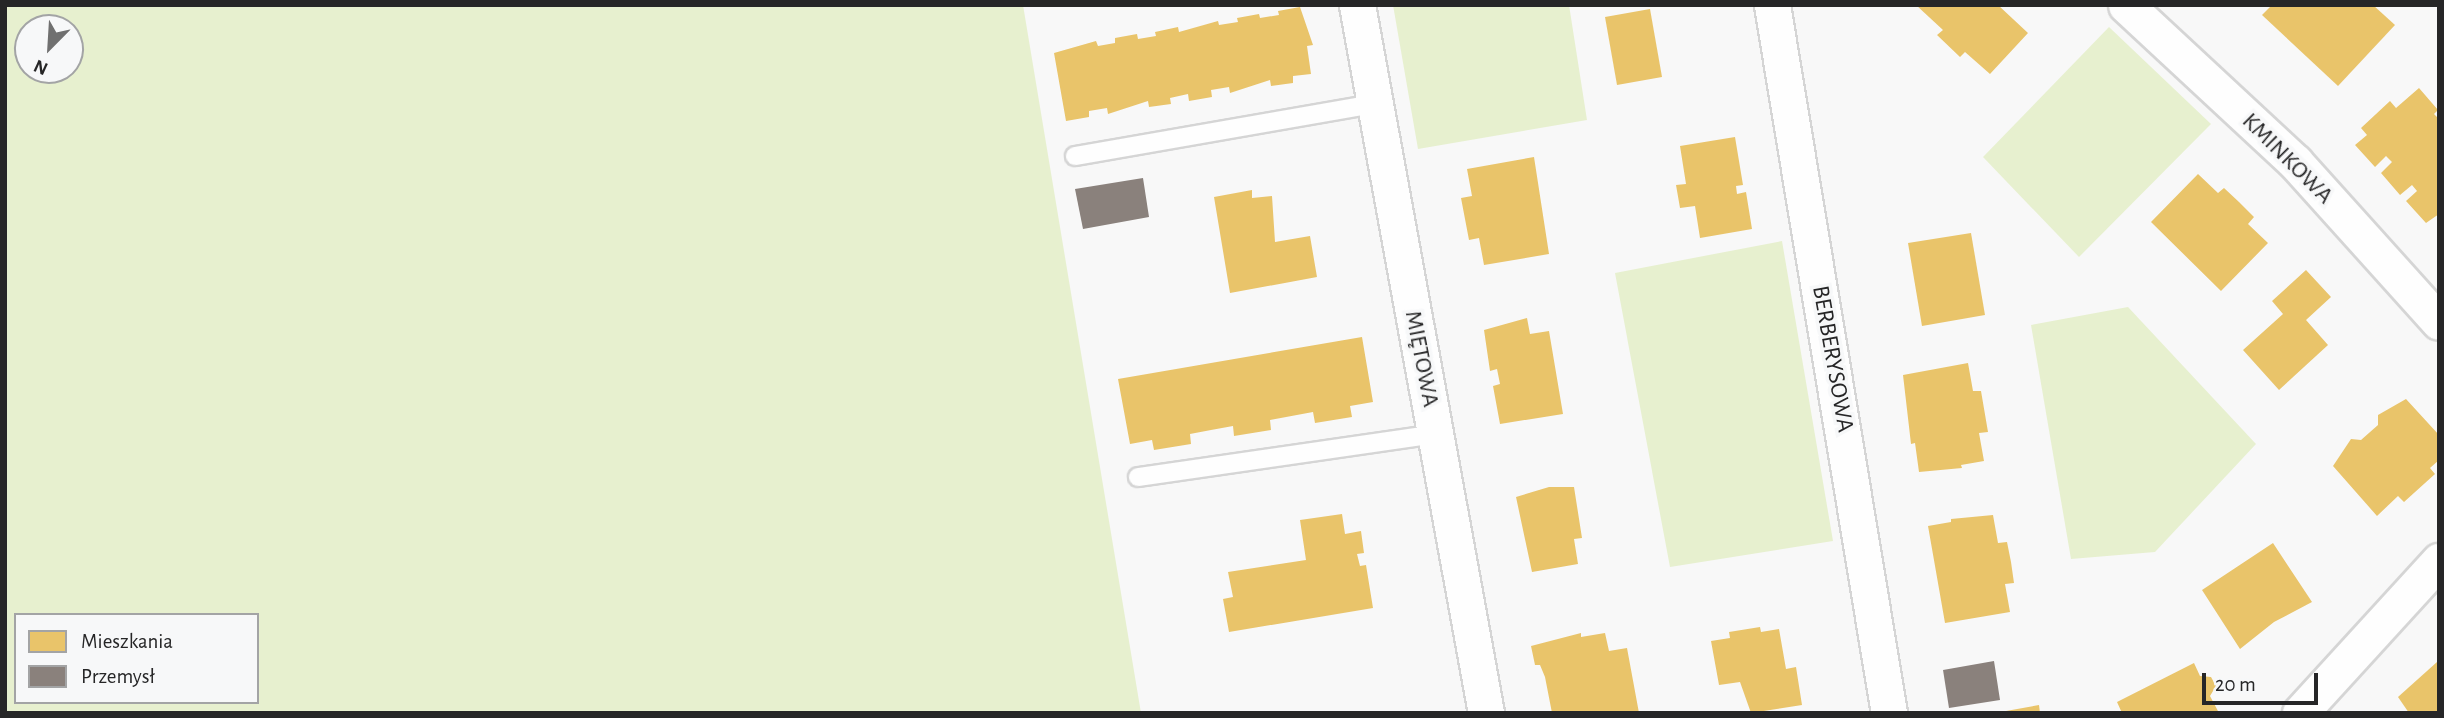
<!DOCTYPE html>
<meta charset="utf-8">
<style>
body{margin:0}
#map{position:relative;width:2444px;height:718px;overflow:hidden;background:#f8f8f8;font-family:"Alegreya Sans",sans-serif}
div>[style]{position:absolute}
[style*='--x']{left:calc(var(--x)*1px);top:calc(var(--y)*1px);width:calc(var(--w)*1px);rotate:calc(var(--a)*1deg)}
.green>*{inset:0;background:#e7f0cf}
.homes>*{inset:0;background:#e9c46a}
.industry>*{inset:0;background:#8a817c}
.roads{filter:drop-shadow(2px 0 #d5d5d5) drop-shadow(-2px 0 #d5d5d5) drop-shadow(0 2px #d5d5d5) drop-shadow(0 -2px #d5d5d5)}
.lane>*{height:18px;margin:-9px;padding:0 9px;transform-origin:9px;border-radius:9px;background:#fefefe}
.street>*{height:35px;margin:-17.5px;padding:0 17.5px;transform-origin:17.5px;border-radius:17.5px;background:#fefefe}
span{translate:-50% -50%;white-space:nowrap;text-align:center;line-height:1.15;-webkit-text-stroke:7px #f7f8f9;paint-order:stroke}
.street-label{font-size:24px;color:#262627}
.frame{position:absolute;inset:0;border:7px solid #262627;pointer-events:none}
.legend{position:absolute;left:14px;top:613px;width:245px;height:91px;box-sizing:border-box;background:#f7f8f9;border:2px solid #a3a4a5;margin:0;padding:9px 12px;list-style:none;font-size:21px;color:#262627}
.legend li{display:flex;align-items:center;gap:14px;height:35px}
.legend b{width:35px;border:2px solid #a3a4a5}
.north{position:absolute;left:14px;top:14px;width:70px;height:70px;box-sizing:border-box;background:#f7f8f9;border:2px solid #a3a4a5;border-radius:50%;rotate:204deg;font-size:19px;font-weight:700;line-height:28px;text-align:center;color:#262627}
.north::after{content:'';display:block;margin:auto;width:24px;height:32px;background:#707070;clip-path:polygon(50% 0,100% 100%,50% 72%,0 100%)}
.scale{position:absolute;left:2202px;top:673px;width:116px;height:32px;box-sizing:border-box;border:4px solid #262627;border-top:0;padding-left:9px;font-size:21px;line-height:24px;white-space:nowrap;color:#262627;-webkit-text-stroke:5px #f7f8f9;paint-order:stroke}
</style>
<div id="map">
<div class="green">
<i style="clip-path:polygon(evenodd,5px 5px,1023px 5px,1141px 713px,5px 713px,5px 5px,28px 28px,70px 28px,70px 70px,28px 70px,28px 28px,5px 5px,16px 615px,257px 615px,257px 702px,16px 702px,16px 615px)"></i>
<i style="clip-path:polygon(1393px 5px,1569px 5px,1587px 120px,1418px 149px)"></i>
<i style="clip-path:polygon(2109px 27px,2211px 124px,2079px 257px,1983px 157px)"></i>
<i style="clip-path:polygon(1782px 241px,1833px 541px,1670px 567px,1615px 273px)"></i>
<i style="clip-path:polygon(2128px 307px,2256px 444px,2155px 552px,2071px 559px,2031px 325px)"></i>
</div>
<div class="homes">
<i style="clip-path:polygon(1916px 5px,1998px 5px,2028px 33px,1990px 74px,1965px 52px,1960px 57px,1937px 35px,1943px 30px)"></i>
<i style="clip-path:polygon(2272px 5px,2373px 5px,2395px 25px,2338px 86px,2262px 15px)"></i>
<i style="clip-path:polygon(1300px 7px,1313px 45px,1307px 46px,1311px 74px,1293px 76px,1293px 83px,1271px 86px,1270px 80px,1230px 93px,1229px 87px,1211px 90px,1212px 97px,1189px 101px,1188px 94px,1170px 98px,1171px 104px,1149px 107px,1148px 101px,1108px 114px,1107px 108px,1089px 111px,1089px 117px,1066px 121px,1054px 53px,1096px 41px,1098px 46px,1115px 43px,1115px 38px,1137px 34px,1138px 39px,1156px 36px,1155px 32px,1178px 27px,1179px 32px,1218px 21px,1219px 25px,1238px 22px,1237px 18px,1259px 14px,1260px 18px,1279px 15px,1278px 11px)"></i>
<i style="clip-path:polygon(1650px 9px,1662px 77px,1617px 85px,1605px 17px)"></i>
<i style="clip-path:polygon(2419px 88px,2438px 110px,2434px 114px,2439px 119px,2439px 214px,2426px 223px,2406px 201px,2417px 191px,2412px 185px,2400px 195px,2381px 173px,2392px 162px,2386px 156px,2375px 167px,2355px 145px,2367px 135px,2361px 128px,2390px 101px,2396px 108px)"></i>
<i style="clip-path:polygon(1735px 137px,1743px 185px,1736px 186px,1737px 194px,1746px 192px,1752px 229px,1700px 238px,1695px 206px,1680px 208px,1676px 185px,1686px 184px,1680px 146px)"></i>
<i style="clip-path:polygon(1534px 157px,1549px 254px,1484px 265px,1479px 238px,1469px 240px,1461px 198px,1472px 196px,1467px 169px)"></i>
<i style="clip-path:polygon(2198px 174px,2218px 193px,2224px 188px,2239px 202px,2254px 217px,2248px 224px,2268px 243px,2221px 291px,2151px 222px)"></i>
<i style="clip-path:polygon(1252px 190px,1252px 198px,1272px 196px,1275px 242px,1310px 236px,1317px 277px,1230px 293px,1214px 197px)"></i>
<i style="clip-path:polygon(1971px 233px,1985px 315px,1922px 326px,1908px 243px)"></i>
<i style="clip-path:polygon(2306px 270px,2331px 297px,2306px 320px,2328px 345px,2279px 390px,2243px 350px,2283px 314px,2272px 301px)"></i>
<i style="clip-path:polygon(1527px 318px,1530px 334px,1549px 331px,1563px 414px,1500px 424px,1493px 386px,1500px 384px,1497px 369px,1490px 371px,1484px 330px)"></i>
<i style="clip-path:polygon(1362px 337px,1373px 402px,1350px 406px,1352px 417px,1315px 423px,1313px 412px,1270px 420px,1271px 430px,1234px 436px,1233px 426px,1211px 430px,1190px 434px,1191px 444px,1154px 450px,1152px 440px,1130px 444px,1118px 379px)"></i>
<i style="clip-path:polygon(1968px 363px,1973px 391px,1981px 391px,1988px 432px,1979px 433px,1984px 461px,1961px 465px,1962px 468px,1919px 472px,1915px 443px,1911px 444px,1903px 375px)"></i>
<i style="clip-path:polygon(2406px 399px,2439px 435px,2439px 460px,2430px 468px,2435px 474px,2404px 502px,2398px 496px,2377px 516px,2333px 466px,2351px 439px,2361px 440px,2378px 425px,2378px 415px)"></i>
<i style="clip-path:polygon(1549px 487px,1574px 487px,1582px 538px,1574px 539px,1578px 564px,1532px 572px,1516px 497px)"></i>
<i style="clip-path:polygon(1342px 514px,1345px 534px,1361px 531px,1364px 553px,1357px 554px,1360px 566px,1366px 565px,1373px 608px,1229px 632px,1223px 599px,1233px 597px,1228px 572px,1306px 560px,1300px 520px)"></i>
<i style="clip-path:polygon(1993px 515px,1998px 543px,2007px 542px,2011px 562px,2014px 583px,2005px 584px,2010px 612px,1945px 623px,1928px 526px,1951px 522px,1951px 519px)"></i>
<i style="clip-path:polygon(2273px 543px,2312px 602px,2274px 622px,2240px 649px,2202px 590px)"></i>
<i style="clip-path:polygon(1760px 627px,1761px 632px,1779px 629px,1786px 669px,1796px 667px,1802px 705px,1751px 713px,1740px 682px,1719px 685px,1711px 641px,1730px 638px,1729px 632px)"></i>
<i style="clip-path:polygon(1581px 633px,1581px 637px,1605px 633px,1609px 651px,1627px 648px,1639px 713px,1552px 713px,1545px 677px,1540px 665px,1535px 665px,1531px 646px)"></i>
<i style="clip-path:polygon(2437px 662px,2439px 713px,2409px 713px,2398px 697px)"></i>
<i style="clip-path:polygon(2194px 663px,2200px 676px,2211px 677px,2216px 686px,2210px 696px,2219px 713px,2122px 713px,2117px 702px)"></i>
<i style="clip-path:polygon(2039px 705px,2040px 713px,2006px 713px,2006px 711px)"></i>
</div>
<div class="industry">
<i style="clip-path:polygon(1143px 178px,1149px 217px,1083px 229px,1075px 189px)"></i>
<i style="clip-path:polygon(1994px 661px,2000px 700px,1949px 708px,1943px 670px)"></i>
</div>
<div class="roads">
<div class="lane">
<i style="--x:1075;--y:156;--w:302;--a:-9.9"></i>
<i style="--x:1138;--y:477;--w:300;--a:-8.2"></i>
</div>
<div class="street">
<i style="--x:1357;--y:5;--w:720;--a:79.67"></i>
<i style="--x:1772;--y:5;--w:718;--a:80.62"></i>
<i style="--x:2126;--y:5;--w:231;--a:42.9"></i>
<i style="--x:2295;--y:162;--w:215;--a:48"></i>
<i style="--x:2300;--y:713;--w:206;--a:-47.6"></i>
</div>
</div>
<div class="street-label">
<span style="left:2287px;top:159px;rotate:45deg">KMINKOWA</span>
<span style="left:1421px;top:359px;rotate:79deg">MIĘTOWA</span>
<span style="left:1832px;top:359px;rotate:80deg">BERBERYSOWA</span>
</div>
<div class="frame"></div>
<ul class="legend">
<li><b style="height:19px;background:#e9c46a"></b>Mieszkania</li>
<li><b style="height:19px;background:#8a817c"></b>Przemysł</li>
</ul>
<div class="north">N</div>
<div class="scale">20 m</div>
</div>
